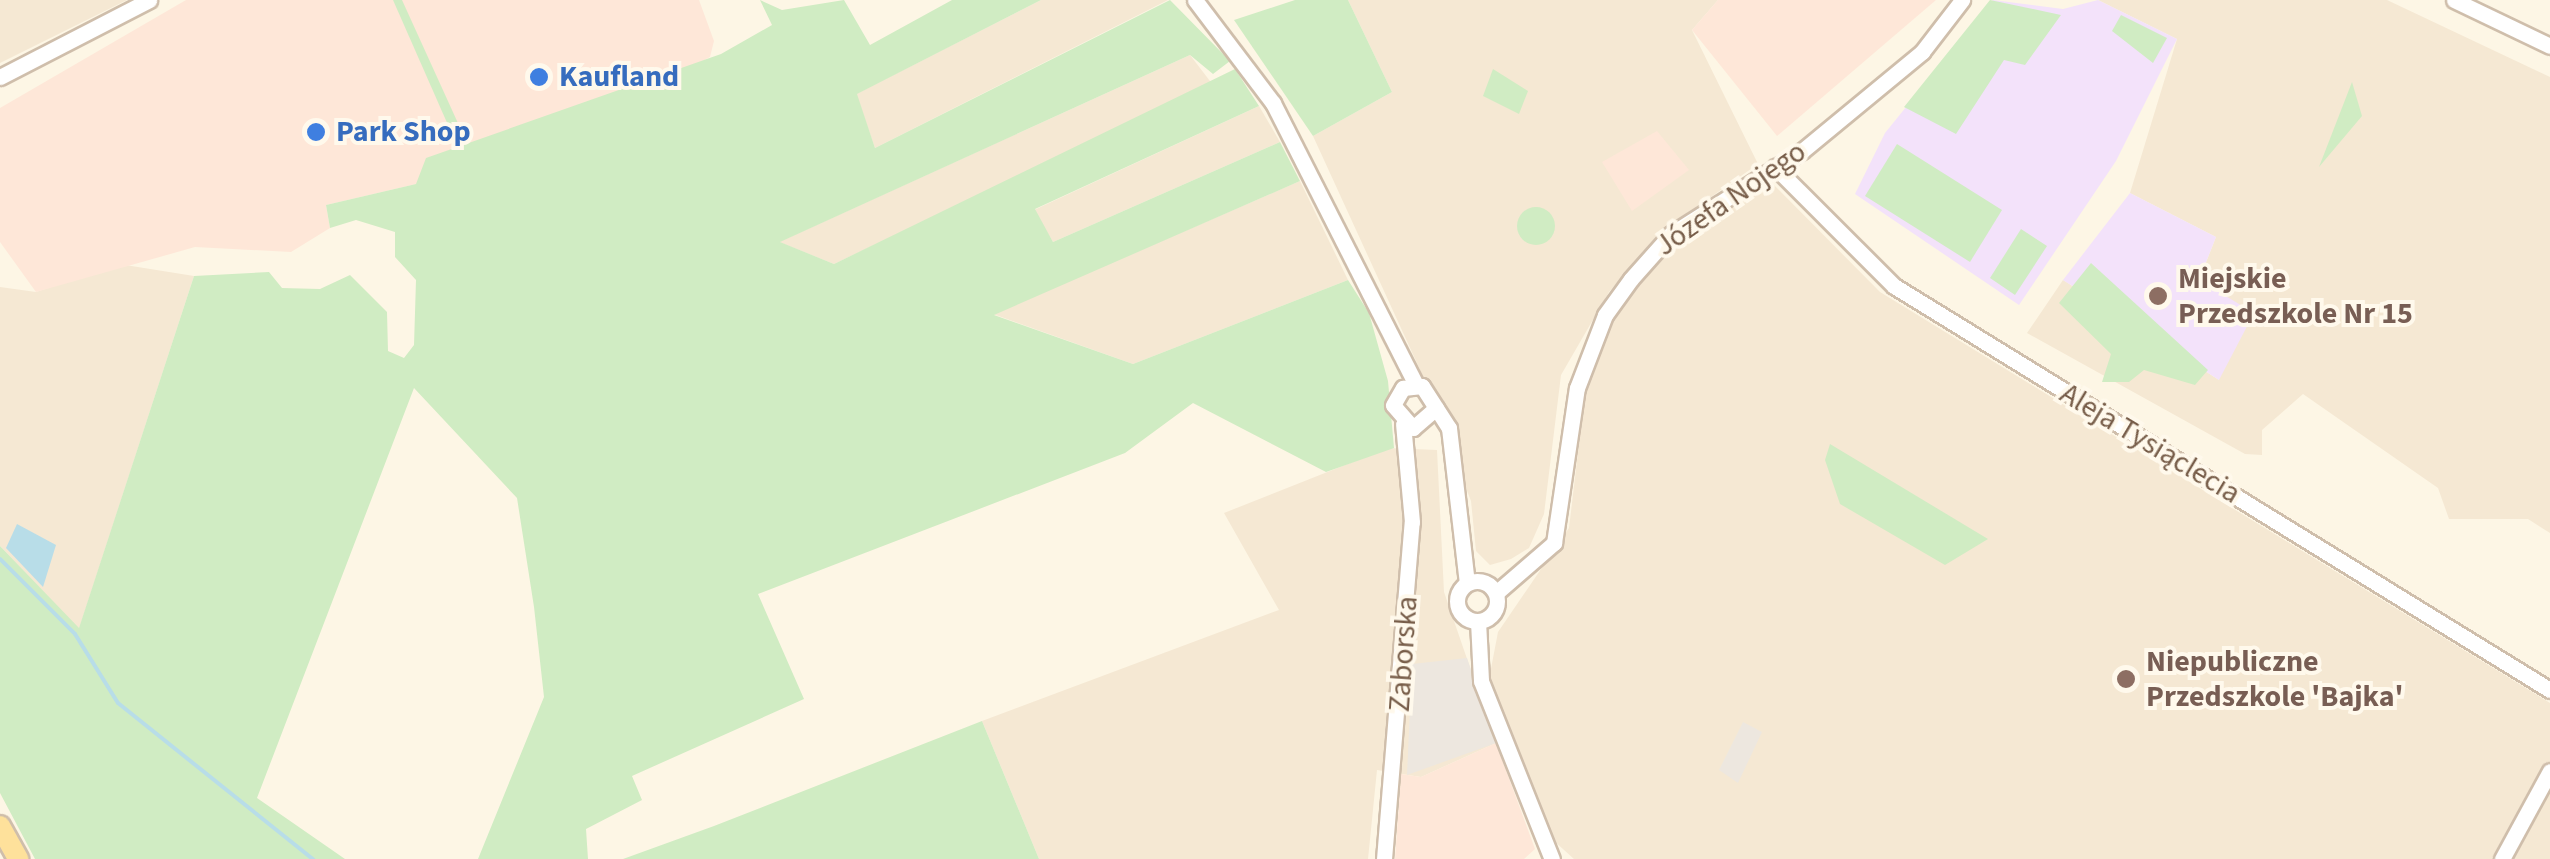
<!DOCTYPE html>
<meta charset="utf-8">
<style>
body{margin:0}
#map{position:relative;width:2550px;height:859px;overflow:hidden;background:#fdf6e5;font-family:"Source Sans 3",sans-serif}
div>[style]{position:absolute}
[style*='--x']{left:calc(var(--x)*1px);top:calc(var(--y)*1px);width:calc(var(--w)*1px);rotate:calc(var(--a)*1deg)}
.residential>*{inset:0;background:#f5e8d3}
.commercial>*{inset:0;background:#fee7d8}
.industrial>*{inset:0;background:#ede7df}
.education>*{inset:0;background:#f3e2fa}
.green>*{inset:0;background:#d0ecc3}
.round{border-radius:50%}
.water>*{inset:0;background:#b8dde8}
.stream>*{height:4px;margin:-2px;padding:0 2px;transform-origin:2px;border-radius:2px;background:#b8dde8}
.roads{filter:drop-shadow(2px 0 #cfbeab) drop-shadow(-2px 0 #cfbeab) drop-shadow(0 2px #cfbeab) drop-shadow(0 -2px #cfbeab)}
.minor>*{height:15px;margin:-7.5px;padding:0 7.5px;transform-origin:7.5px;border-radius:7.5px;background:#fff}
.minor>.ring{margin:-7.5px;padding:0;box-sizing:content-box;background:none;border:15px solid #fff;border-radius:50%}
.major>*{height:20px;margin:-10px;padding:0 10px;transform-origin:10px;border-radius:10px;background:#fee19b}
.dots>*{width:28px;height:28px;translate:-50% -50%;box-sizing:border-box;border:5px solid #fff9ec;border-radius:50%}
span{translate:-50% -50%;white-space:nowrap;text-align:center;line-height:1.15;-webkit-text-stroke:8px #fff9ec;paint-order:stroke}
.shop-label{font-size:30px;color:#366cbe;font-weight:700}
.left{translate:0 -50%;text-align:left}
.street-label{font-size:30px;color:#775d49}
.education-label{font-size:30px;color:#785e54;font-weight:700}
</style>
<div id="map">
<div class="residential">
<i style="clip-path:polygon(0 0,127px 0,0 63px)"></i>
<i style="clip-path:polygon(1041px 0,1168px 0,875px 148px,856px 94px)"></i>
<i style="clip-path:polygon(1348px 0,1718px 0,1692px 30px,1758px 164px,1658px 234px,1609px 292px,1561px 375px,1544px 514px,1529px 548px,1511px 559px,1490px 565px,1476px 551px,1471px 501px,1422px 374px,1313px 136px,1392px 92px)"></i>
<i style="clip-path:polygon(2098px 0,2387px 0,2550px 77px,2550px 533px,2528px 519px,2449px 519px,2438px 488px,2303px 394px,2262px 430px,2262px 455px,2245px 454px,2027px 333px,2063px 280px,2219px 380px,2199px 280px,2216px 237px,2130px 193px,2177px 39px)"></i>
<i style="clip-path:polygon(1190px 55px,1213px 85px,834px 264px,779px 242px)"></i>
<i style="clip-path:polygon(1259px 106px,1280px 142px,1053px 242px,1034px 210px)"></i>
<i style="clip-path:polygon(1300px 181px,1348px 280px,1133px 364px,993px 314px)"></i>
<i style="clip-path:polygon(1771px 182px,1880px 292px,2550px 703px,2550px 859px,1574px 859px,1553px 840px,1489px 679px,1498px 632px,1569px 528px,1587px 377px,1611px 317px,1656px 259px)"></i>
<i style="clip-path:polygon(119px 264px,194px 276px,79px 629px,0 546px,0 287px,36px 292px)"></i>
<i style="clip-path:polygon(1388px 448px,1437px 450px,1444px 592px,1496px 743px,1421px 777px,1377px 770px,1368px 859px,1039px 859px,982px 721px,1279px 610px,1224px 513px)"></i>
</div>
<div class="commercial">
<i style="clip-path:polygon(186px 0,699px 0,714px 41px,710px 57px,685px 71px,479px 145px,416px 184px,326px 205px,330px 228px,291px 252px,195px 247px,36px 292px,0 242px,0 108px)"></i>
<i style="clip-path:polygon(1718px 0,1936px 0,1777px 136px,1692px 30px)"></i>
<i style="clip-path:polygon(1657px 131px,1689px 170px,1632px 211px,1602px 162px)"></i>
<i style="clip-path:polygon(1496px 743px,1535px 849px,1524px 859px,1395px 859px,1401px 774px,1421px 777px)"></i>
</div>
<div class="industrial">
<i style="clip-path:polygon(1467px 658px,1496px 743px,1407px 775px,1412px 664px)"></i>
<i style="clip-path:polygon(1743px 722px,1762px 732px,1738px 783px,1719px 770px)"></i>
</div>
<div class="education">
<i style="clip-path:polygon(1993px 0,2063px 9px,2098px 0,2177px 39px,2116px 161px,2019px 305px,1855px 194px,1885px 133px)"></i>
<i style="clip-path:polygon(2130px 193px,2216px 237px,2199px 280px,2254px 313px,2219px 380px,2063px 280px)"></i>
</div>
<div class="green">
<i style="clip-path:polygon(393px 0,402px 0,462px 132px,448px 125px)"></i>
<i style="clip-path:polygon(760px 0,782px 10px,844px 0,870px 45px,952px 0,1041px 0,857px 94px,875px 148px,1170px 0,1230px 61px,1213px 74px,1190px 55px,780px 242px,834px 264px,1235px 69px,1259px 106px,1035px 209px,1053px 242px,1280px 142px,1300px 181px,994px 315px,1133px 364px,1348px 280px,1369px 313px,1388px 381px,1394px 448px,1326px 472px,1193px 403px,1125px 453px,758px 594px,804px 699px,632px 776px,642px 800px,586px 829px,588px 859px,478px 859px,544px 697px,534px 607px,517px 498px,414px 388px,257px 798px,345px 859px,35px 859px,0 793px,0 546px,79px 628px,194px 276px,269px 272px,282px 288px,320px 289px,350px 275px,387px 312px,388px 351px,404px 358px,414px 345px,416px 280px,395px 257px,395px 232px,356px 220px,330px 228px,326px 205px,416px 184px,426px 158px,721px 54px,772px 25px)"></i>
<i style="clip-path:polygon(1295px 0,1348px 0,1392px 92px,1313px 136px,1234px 20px)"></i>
<i style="clip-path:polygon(1990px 0,2061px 15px,2025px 65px,2004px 60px,1956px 134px,1904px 107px)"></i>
<i style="clip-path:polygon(2121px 15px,2167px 38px,2153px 63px,2112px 31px)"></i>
<i style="clip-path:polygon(1493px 69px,1528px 91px,1519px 114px,1483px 96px)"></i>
<i style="clip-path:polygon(2352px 82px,2362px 116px,2319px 167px)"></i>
<i style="clip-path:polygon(1897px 144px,2002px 210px,1970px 262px,1865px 196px)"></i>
<i class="round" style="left:1517px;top:207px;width:38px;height:38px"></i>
<i style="clip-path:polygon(2021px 229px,2047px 246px,2015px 295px,1990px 278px)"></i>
<i style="clip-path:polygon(2091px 263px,2208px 370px,2195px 385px,2144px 370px,2129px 382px,2102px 382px,2111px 354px,2059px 303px)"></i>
<i style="clip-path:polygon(1830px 444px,1988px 539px,1945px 565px,1840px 504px,1825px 460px)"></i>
<i style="clip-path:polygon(982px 721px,1039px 859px,623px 859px,714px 826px)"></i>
</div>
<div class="water">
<i style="clip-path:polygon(17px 524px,56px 545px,43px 587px,6px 548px)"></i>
</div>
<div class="stream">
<i style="--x:0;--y:559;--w:106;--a:45"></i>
<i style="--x:75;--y:634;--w:81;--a:58.1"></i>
<i style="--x:118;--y:703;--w:250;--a:38.7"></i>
</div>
<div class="roads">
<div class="minor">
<i style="--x:1195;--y:0;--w:129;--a:52.9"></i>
<i style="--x:1273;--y:103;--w:316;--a:63.1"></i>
<i style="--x:2454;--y:0;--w:106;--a:25.6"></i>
<i style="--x:0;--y:77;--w:168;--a:-27.3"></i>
<i style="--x:1775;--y:167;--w:168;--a:45"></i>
<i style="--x:1894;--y:286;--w:770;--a:31.63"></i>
<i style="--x:1436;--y:408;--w:30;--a:139"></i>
<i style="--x:1413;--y:428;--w:30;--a:-131"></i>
<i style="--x:1393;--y:405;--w:20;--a:-60"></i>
<i style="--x:1403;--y:388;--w:19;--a:-6"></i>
<i style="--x:1422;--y:386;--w:50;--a:57.3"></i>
<i style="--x:1449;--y:428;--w:156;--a:83.4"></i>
<i class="ring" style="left:1457px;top:581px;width:25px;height:25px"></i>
<i style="--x:1496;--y:593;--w:77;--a:-40.8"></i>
<i style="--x:1554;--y:543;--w:157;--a:-81.6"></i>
<i style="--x:1577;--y:388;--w:78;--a:-69"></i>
<i style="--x:1605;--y:315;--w:44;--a:-54.2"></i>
<i style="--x:1631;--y:279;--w:60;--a:-48.4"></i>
<i style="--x:1671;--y:234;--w:155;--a:-32.4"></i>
<i style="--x:1802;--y:151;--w:156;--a:-39.5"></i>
<i style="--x:1922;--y:52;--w:66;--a:-52.4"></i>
<i style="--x:1478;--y:621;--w:60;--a:87.1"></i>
<i style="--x:1481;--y:681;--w:192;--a:68.3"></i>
<i style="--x:1384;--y:859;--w:338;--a:-85.3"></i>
<i style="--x:1412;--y:522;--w:98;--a:-95.2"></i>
<i style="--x:2502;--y:859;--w:100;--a:-61.4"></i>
</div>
<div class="major">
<i style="--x:0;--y:826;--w:38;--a:61"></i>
</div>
</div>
<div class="dots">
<i style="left:539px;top:77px;background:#3f7fe0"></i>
<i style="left:316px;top:132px;background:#3f7fe0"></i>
<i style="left:2158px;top:296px;background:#8d6e63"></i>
<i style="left:2126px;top:679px;background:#8d6e63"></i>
</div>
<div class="shop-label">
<span class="left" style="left:559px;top:77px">Kaufland</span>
<span class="left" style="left:336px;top:132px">Park Shop</span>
</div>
<div class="street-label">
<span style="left:1731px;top:199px;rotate:-35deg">Józefa Nojego</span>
<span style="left:2150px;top:444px;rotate:31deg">Aleja Tysiąclecia</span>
<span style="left:1404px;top:654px;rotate:-86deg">Zaborska</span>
</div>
<div class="education-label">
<span class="left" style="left:2178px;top:296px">Miejskie<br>Przedszkole Nr 15</span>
<span class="left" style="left:2146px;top:679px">Niepubliczne<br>Przedszkole 'Bajka'</span>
</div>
</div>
